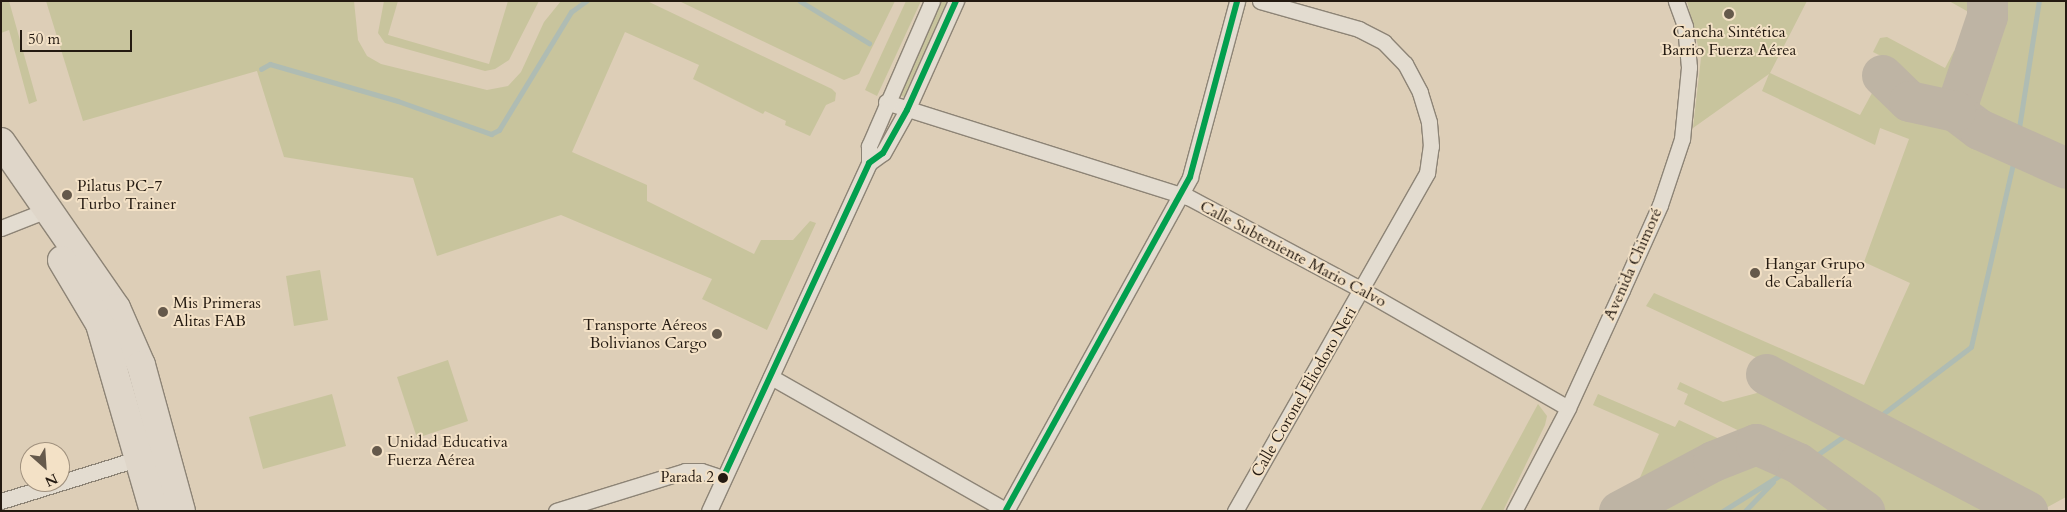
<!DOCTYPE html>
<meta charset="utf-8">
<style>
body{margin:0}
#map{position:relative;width:2067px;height:512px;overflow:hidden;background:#ddceb7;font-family:Cardo,serif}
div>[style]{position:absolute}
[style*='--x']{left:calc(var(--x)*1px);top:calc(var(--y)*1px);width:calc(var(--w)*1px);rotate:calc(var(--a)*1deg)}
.green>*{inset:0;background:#c8c49d}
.stream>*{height:4.5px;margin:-2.25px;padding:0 2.25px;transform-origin:2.25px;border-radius:2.25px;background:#afbcb3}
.taxiway>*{height:41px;margin:-20.5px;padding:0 20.5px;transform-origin:20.5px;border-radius:20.5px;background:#beb4a4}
.roads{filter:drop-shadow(1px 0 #8d8476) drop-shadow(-1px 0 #8d8476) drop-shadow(0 1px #8d8476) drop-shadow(0 -1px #8d8476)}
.street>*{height:15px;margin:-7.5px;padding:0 7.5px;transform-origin:7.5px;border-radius:7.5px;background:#e3dcd0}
.highway>*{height:28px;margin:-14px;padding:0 14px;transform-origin:14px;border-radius:14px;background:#dfd6c9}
.bus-1>*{height:6px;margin:-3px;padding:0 3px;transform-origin:3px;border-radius:3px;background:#029f4e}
.dots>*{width:14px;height:14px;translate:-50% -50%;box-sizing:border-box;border:2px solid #f3e1c6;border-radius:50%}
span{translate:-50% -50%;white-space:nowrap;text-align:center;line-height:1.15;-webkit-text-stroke:4px #f3e1c6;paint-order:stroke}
.bus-label{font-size:15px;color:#241a11}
.right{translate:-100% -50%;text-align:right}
.poi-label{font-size:16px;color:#241a11}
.left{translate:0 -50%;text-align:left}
.street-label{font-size:16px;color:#241a11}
.frame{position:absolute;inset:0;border:2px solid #241a11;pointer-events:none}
.north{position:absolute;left:20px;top:442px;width:50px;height:50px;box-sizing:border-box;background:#f3e1c6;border:1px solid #a0917e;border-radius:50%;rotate:154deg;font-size:14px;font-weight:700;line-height:20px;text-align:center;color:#241a11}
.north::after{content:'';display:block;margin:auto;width:18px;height:22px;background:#65594b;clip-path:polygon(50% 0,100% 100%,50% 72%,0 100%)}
.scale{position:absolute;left:20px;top:30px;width:112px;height:22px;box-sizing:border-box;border:2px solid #241a11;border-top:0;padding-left:6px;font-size:15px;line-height:18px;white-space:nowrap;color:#241a11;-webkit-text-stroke:4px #f3e1c6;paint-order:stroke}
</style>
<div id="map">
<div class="green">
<i style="clip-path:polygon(1px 1px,9px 1px,37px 101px,29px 104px,9px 30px,1px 33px)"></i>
<i style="clip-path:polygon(46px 1px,354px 1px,358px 40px,367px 56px,381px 64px,487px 90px,508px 86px,521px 72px,544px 22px,561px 1px,647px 1px,832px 89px,836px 93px,835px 101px,826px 105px,810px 136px,785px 125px,786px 121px,765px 111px,763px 114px,693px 79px,699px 65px,625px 32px,572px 152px,647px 185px,647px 201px,754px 254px,761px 240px,793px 240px,810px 221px,816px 223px,767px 330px,702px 299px,712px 279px,561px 215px,437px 256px,413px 178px,284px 157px,257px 71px,83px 121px)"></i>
<i style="clip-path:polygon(384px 1px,398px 1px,388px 35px,489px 64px,508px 1px,539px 1px,509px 60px,495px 69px,485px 71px,385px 43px,378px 33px)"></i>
<i style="clip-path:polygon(679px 1px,895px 1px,859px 74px,844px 80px)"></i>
<i style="clip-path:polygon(906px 1px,921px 1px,877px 96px,865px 90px)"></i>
<i style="clip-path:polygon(937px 1px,949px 1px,904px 97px,894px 93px)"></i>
<i style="clip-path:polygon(1687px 1px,1807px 1px,1770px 73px,1860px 115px,1877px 84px,1891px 89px,1914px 112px,1935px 115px,1956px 123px,2066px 177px,2066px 497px,2044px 509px,2021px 502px,1975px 479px,1770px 364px,1646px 306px,1654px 293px,1864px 385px,1910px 283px,1864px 262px,1909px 139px,1880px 128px,1875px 145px,1762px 91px,1769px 74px,1693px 128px,1701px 58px)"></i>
<i style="clip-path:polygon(1949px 1px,1978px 1px,1978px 4px,1974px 15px)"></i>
<i style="clip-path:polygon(2007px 1px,2066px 1px,2066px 161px,1977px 120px,1971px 112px,1967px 99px)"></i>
<i style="clip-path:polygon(1887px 37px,1945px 68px,1954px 51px,1964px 57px,1948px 100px,1920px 99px,1884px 70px,1889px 60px,1873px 52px,1880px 38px)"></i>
<i style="clip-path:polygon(320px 270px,328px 320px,294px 326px,286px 276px)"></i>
<i style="clip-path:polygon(448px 360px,468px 421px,417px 438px,397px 377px)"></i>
<i style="clip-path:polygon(1680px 382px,1723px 402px,1776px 388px,2013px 511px,1871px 511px,1809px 465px,1684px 404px,1688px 394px,1677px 389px)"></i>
<i style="clip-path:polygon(332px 394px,346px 446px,263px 469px,249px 417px)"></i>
<i style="clip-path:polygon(1598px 394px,1675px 427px,1679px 420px,1730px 444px,1603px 506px,1638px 482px,1659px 434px,1593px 405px)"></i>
<i style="clip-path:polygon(1538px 404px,1547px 416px,1545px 425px,1503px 511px,1480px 511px)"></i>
<i style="clip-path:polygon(1757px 455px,1774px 458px,1803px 472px,1854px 511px,1636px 511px,1650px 498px,1741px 456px)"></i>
</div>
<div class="stream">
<i style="--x:800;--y:1;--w:81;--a:31.3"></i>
<i style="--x:261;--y:69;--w:10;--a:-29"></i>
<i style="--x:270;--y:64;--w:133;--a:16.1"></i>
<i style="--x:398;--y:101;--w:99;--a:19.5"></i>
<i style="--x:491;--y:134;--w:9;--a:-27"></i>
<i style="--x:499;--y:130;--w:138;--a:-58.6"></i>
<i style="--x:571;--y:12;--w:19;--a:-36"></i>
<i style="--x:2019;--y:128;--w:129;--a:-81.1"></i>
<i style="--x:1884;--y:413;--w:109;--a:-37.2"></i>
<i style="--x:1971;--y:347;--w:193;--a:-77.1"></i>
<i style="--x:1817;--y:455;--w:37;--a:-35"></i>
<i style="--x:1723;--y:511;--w:66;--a:-32"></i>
<i style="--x:1745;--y:511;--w:40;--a:-46"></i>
</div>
<div class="taxiway">
<i style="--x:1987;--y:1;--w:15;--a:90"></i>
<i style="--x:1987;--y:16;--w:100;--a:108.6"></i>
<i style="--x:1955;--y:111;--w:30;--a:37"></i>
<i style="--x:1979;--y:129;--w:95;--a:24.1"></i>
<i style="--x:1882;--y:75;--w:37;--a:44"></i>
<i style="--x:1909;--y:101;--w:47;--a:12.3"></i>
<i style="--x:1766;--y:374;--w:295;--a:27.7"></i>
<i style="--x:1619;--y:511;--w:106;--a:-28"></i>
<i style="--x:1713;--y:461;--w:46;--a:-21.6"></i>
<i style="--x:1756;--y:444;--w:46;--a:24.3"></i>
<i style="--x:1798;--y:463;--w:82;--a:36"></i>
</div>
<div class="roads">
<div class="street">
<i style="--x:886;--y:102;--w:317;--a:17.5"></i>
<i style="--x:1188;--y:197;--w:197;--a:28.1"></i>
<i style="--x:1362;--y:290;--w:237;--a:29.8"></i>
<i style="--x:869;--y:163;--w:17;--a:-36"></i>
<i style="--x:883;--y:153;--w:49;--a:-60.8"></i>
<i style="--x:907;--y:110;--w:120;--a:-65.8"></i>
<i style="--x:1;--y:228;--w:49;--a:-21.4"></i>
<i style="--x:771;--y:377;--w:271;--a:29.6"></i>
<i style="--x:1;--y:501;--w:152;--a:-17.2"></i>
<i style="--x:556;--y:511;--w:135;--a:-17.2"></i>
<i style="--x:685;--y:471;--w:16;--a:0"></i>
<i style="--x:701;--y:471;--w:23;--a:18"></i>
<i style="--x:709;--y:511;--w:383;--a:-65.3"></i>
<i style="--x:869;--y:163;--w:17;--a:-90"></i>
<i style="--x:869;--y:146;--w:158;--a:-66.5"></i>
<i style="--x:1006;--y:511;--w:381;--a:-61.1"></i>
<i style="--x:1190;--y:177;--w:182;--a:-75"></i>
<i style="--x:1235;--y:511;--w:389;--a:-60.4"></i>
<i style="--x:1427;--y:173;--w:27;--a:-82"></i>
<i style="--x:1431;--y:146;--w:24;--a:-95"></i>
<i style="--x:1429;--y:122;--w:31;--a:-107"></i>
<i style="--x:1420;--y:92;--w:32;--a:-118"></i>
<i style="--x:1405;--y:64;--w:30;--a:-134"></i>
<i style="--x:1384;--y:42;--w:28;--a:-153"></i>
<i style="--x:1359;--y:29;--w:103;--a:-164.2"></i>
<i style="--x:1514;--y:511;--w:116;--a:-62.3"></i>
<i style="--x:1568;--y:408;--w:130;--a:-65.4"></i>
<i style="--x:1622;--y:290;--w:93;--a:-65.9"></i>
<i style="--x:1660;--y:205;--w:70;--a:-71.6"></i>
<i style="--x:1682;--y:139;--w:72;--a:-84.4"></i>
<i style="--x:1689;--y:67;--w:41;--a:-95.6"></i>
<i style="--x:1685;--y:26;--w:27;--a:-110"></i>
</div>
<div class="highway">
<i style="--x:1;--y:142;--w:202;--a:55.3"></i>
<i style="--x:116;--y:308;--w:62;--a:66.3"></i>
<i style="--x:141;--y:365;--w:151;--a:74.7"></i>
<i style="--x:62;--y:260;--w:74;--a:59.3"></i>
<i style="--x:100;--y:324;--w:195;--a:73.9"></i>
</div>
</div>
<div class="bus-1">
<i style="--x:723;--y:478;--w:347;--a:-65.1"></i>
<i style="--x:869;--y:163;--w:17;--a:-36"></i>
<i style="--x:883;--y:153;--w:49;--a:-60.8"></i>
<i style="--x:907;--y:110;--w:120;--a:-65.8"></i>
<i style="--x:1006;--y:510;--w:380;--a:-61.1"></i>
<i style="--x:1190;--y:177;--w:182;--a:-75"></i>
</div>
<div class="dots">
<i style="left:1729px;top:14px;background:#65594b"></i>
<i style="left:67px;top:195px;background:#65594b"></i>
<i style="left:1755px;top:273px;background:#65594b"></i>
<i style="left:163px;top:312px;background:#65594b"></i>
<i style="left:717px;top:334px;background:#65594b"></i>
<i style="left:377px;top:451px;background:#65594b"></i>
<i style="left:723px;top:478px;background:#241a11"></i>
</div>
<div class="bus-label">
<span class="right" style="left:714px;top:478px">Parada 2</span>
</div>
<div class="poi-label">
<span style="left:1729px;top:41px">Cancha Sintética<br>Barrio Fuerza Aérea</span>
<span class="left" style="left:77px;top:195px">Pilatus PC-7<br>Turbo Trainer</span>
<span class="left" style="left:1765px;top:273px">Hangar Grupo<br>de Caballería</span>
<span class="left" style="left:173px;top:312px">Mis Primeras<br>Alitas FAB</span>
<span class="right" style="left:707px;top:334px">Transporte Aéreos<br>Bolivianos Cargo</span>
<span class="left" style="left:387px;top:451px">Unidad Educativa<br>Fuerza Aérea</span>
</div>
<div class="street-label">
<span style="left:1293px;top:254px;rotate:28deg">Calle Subteniente Mario Calvo</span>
<span style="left:1633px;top:264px;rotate:-66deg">Avenida Chimoré</span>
<span style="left:1304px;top:392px;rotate:-60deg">Calle Coronel Eliodoro Neri</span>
</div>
<div class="frame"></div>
<div class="north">N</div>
<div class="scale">50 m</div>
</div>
